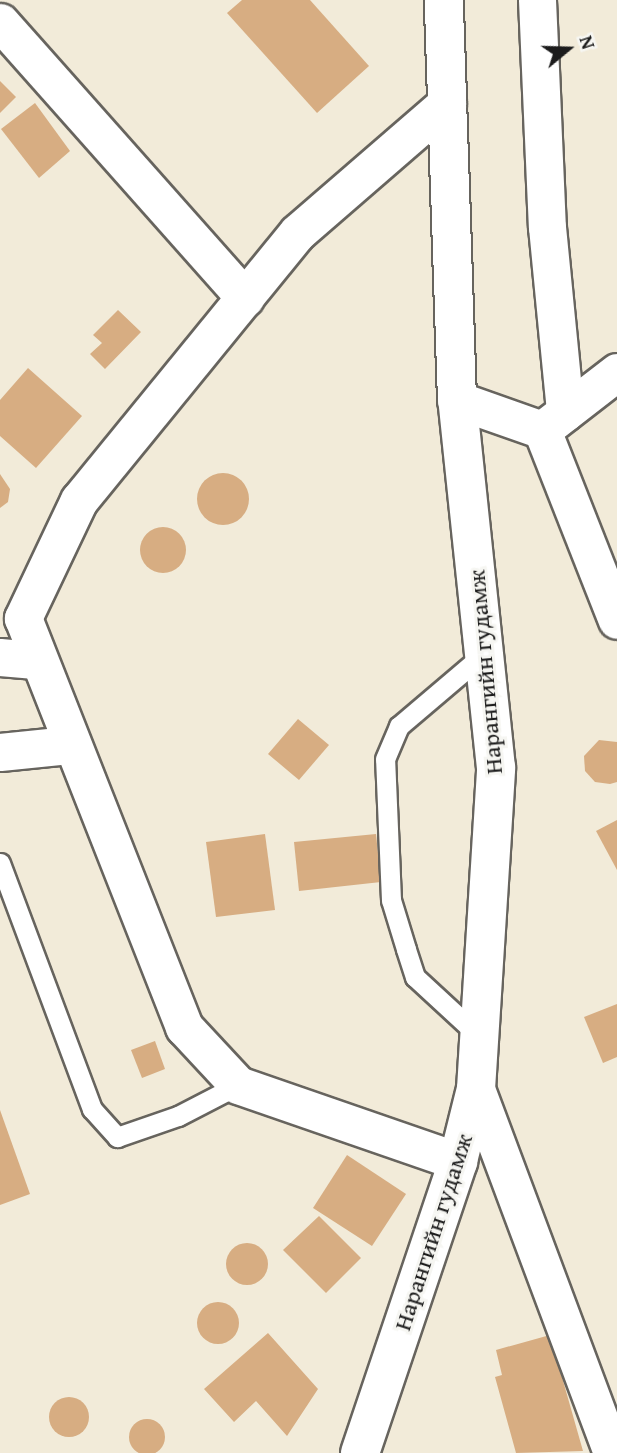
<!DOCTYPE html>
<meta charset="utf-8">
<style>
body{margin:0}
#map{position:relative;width:617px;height:1453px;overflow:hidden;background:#f2ebd9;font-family:"Gentium Book Plus",serif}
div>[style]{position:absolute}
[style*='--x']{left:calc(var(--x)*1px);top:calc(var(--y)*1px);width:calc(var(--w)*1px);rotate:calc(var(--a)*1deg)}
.building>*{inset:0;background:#d7ad82}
.round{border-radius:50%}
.roads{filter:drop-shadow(2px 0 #67645e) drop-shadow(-2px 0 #67645e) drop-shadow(0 2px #67645e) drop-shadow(0 -2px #67645e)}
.service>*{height:19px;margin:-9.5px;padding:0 9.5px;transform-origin:9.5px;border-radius:9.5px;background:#fff}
.minor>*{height:37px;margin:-18.5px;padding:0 18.5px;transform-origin:18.5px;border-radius:18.5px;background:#fff}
.secondary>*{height:38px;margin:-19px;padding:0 19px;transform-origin:19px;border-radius:19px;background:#fff}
span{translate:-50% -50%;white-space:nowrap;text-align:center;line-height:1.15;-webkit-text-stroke:6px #f6f6f2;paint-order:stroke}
.street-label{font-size:24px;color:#1c1c1c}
.north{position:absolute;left:533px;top:14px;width:70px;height:70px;-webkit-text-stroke:5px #f6f6f2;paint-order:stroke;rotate:71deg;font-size:19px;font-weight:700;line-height:28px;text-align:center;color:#1c1c1c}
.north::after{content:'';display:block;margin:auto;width:24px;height:32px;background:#1c1c1c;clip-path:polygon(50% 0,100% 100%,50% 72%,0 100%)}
</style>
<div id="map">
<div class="building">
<i style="clip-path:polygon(242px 0,310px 0,369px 66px,317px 113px,227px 13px)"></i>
<i style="clip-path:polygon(0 81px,16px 97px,0 113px)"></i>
<i style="clip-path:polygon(35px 103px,70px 151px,39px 178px,1px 129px)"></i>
<i style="clip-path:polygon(118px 310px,141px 332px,105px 369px,90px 354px,102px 343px,93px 335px)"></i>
<i style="clip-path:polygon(28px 368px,82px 416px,36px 468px,0 436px,0 400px)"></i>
<i class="round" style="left:197px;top:473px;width:52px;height:52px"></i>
<i style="clip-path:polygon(0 474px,10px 489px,8px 502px,0 508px)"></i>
<i class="round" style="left:140px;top:527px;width:46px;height:46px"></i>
<i style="clip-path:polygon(298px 719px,329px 745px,299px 780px,268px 754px)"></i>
<i style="clip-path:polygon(599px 740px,617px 742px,617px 782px,610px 784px,595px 782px,585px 771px,584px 756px)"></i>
<i style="clip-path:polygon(617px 820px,617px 870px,596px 831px)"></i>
<i style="clip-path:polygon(265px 834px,275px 910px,216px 917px,206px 842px)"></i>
<i style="clip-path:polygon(376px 834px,381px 882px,299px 891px,294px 842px)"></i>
<i style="clip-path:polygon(617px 1004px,617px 1057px,603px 1063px,584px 1017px)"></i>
<i style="clip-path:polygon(155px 1041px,165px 1069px,142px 1078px,131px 1050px)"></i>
<i style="clip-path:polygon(0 1110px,30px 1194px,0 1205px)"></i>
<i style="clip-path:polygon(347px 1155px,406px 1194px,372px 1246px,313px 1208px)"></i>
<i style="clip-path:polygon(319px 1216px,361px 1258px,326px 1293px,283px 1250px)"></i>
<i class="round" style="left:226px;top:1243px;width:42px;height:42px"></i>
<i class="round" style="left:197px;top:1302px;width:42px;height:42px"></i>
<i style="clip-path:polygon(268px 1333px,318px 1389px,287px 1436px,256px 1401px,234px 1422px,204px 1389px)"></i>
<i style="clip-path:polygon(550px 1335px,583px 1451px,516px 1453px,495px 1377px,502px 1375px,496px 1350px)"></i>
<i class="round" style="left:49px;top:1397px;width:40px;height:40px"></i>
<i class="round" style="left:129px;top:1419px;width:36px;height:36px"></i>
</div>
<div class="roads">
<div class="service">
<i style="--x:0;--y:863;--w:263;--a:69.5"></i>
<i style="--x:92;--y:1109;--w:38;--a:48"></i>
<i style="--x:117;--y:1137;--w:65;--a:-19"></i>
<i style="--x:178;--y:1116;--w:68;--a:-27.3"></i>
<i style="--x:479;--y:1036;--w:87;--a:-137.3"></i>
<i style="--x:415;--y:977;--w:29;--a:-108"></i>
<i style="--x:406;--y:949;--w:51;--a:-107"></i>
<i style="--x:391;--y:900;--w:141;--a:-92.4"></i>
<i style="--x:385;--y:759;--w:36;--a:-67"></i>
<i style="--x:399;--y:726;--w:111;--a:-40.3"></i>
</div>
<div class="minor">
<i style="--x:537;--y:0;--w:227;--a:87.5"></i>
<i style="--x:547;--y:227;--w:186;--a:84.4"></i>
<i style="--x:0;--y:22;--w:369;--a:48.4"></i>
<i style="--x:447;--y:103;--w:198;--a:139.1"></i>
<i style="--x:297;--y:233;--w:345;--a:129.2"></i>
<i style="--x:79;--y:500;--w:131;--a:115.4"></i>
<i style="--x:23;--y:618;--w:440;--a:68.5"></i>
<i style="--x:184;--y:1027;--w:79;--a:47"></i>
<i style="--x:238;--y:1085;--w:233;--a:19.1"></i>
<i style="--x:457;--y:400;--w:90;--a:19.4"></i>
<i style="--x:542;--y:430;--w:95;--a:-37.7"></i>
<i style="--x:542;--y:430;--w:204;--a:68.5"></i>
<i style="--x:0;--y:657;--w:38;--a:5"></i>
<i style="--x:0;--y:752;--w:69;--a:-5.8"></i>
<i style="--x:476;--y:1089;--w:389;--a:69.5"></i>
</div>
<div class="secondary">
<i style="--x:360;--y:1453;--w:308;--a:-71.4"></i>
<i style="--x:458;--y:1161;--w:74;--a:-76"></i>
<i style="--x:476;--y:1089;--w:322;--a:-86.4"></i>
<i style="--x:496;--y:768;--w:370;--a:-96"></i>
<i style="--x:457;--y:400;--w:400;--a:-91.9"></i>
</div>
</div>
<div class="street-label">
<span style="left:485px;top:672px;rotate:-95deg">Нарангийн гудамж</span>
<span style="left:433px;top:1232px;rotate:-72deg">Нарангийн гудамж</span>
</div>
<div class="north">N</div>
</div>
